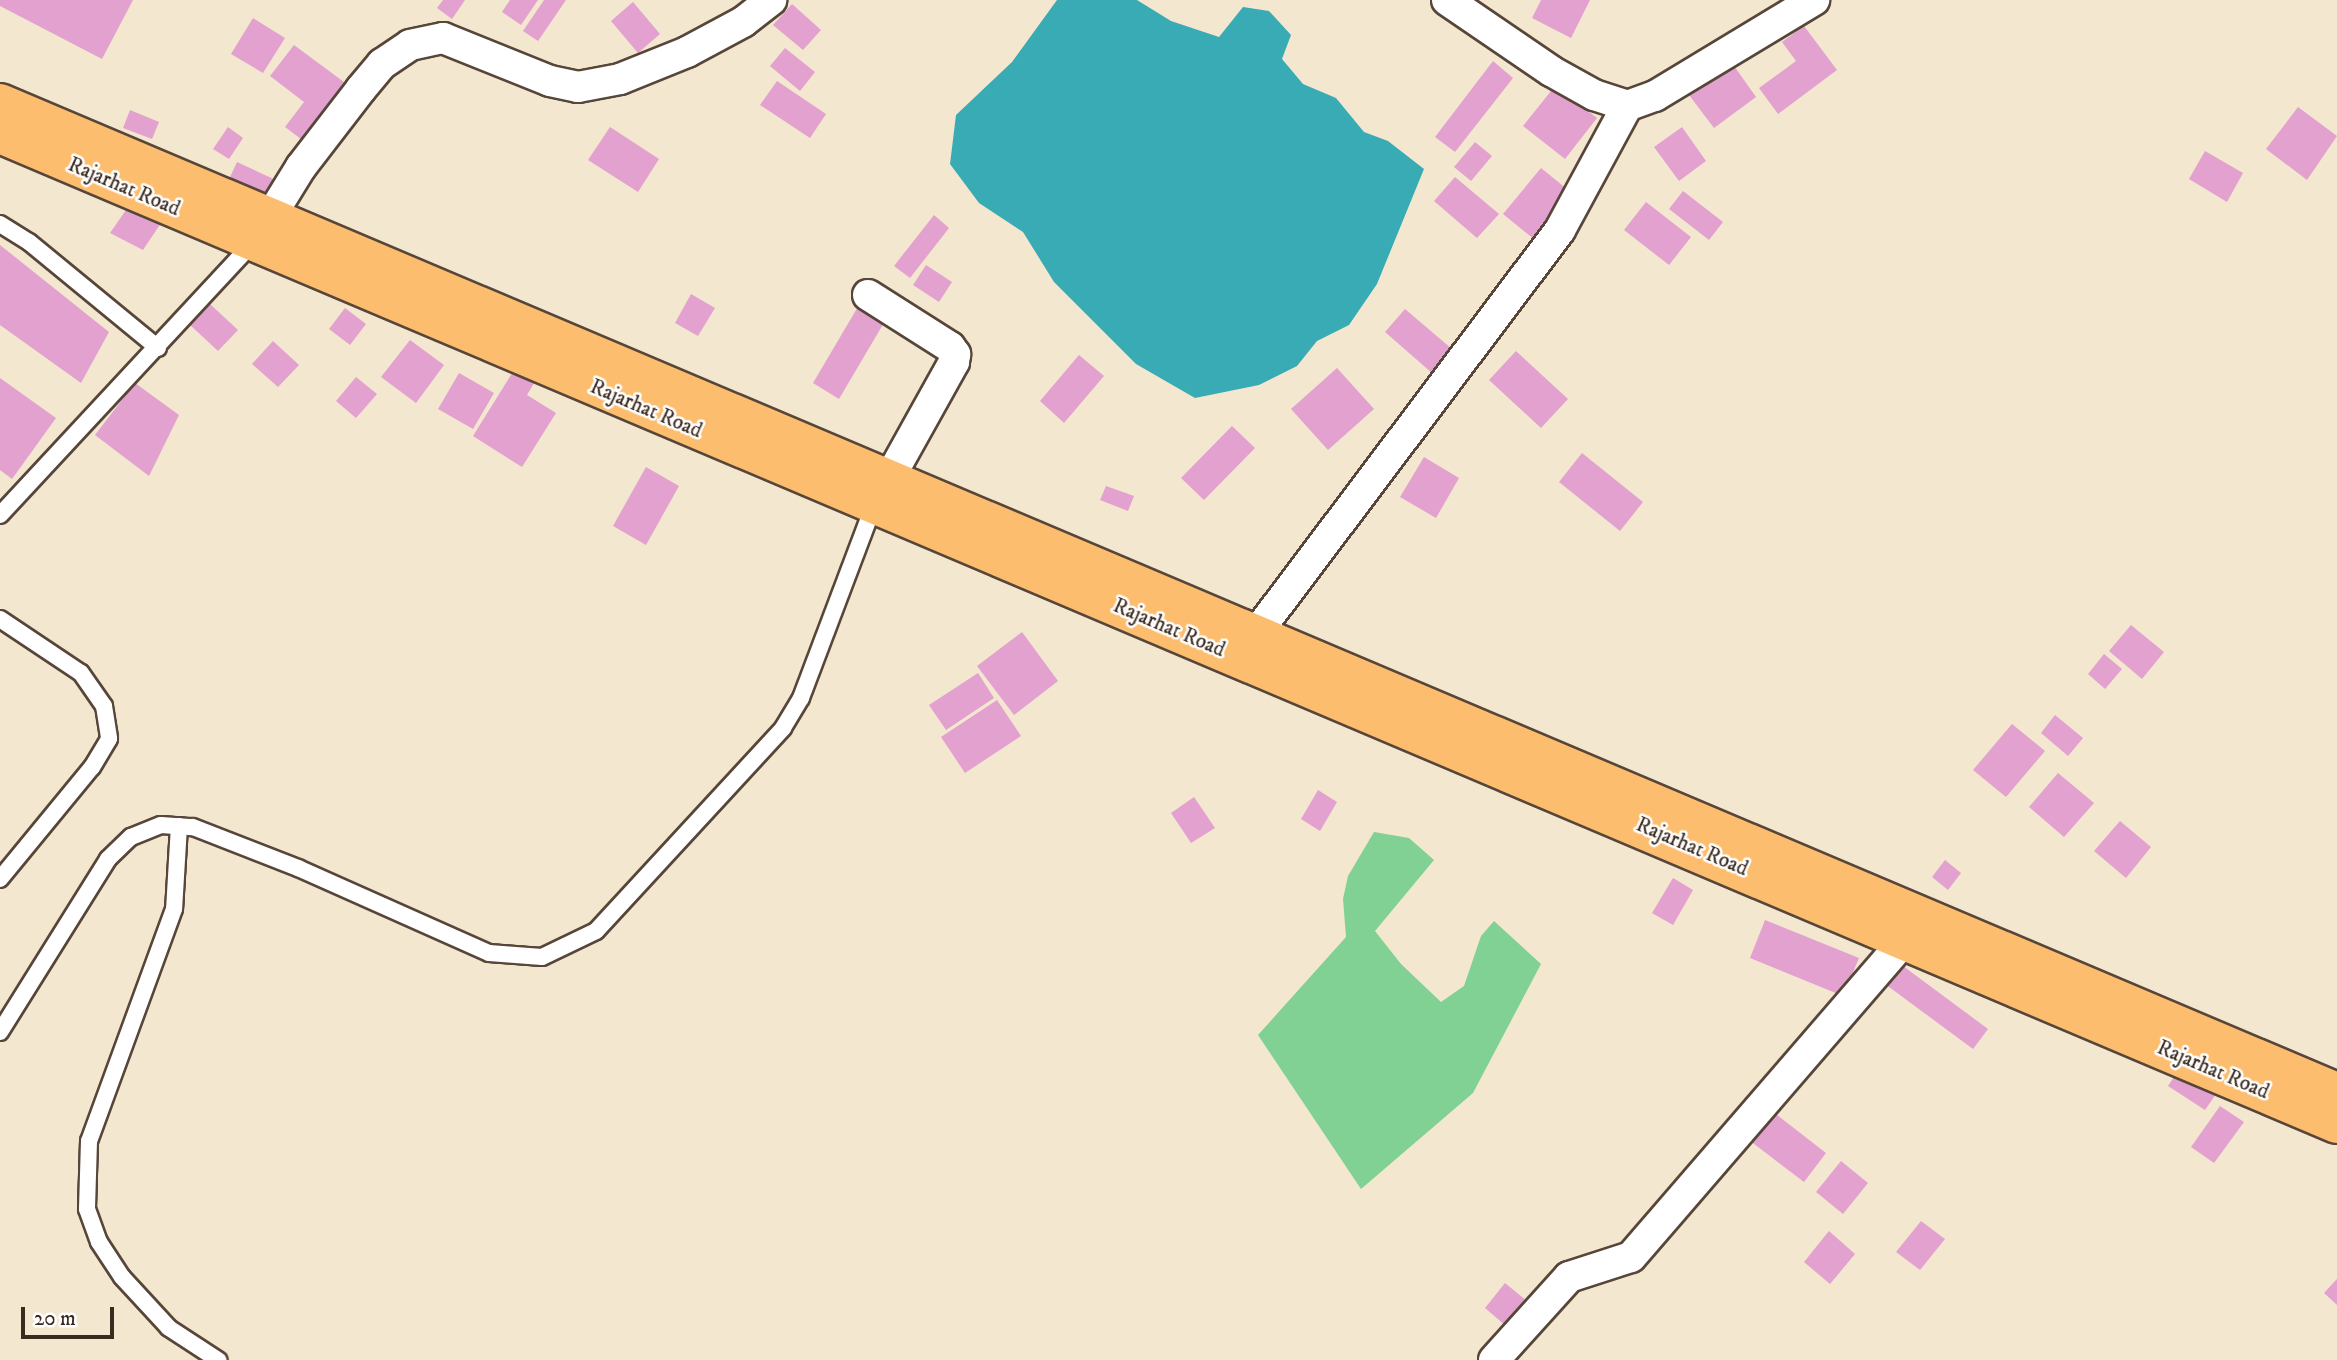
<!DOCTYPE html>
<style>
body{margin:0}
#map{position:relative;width:2337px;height:1360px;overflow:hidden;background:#f3e7d0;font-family:"IM FELL DW Pica",serif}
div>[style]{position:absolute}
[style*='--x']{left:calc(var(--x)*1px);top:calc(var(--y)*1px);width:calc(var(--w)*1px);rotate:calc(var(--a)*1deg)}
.green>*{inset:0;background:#80d193}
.water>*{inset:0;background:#39abb5}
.building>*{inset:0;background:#e2a1ce}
.roads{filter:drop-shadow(2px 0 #574639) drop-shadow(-2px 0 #574639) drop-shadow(0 2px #574639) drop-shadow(0 -2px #574639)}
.service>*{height:16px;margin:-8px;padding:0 8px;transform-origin:8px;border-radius:8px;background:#fff}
.minor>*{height:30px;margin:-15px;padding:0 15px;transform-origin:15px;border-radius:15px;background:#fff}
.primary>*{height:38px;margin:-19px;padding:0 19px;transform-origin:19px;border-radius:19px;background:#fcbd6f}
span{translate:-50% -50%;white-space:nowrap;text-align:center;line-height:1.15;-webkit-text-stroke:5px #fff;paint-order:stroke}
.street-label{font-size:21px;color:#3b2a1e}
.scale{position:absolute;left:21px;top:1307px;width:93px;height:32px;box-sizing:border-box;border:4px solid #3b2a1e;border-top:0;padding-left:9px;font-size:21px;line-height:24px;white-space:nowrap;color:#3b2a1e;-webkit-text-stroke:5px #fff;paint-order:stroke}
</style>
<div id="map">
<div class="green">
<i style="clip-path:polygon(1374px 832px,1409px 838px,1434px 860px,1375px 931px,1401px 964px,1441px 1002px,1464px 986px,1481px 936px,1494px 921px,1541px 964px,1473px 1093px,1361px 1189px,1258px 1035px,1346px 937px,1343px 899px,1348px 876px)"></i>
</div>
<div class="water">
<i style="clip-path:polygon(1057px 0,1137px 0,1171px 21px,1219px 37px,1243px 7px,1269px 11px,1291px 35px,1282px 59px,1303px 84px,1336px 98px,1364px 132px,1388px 141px,1424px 169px,1377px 284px,1349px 325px,1317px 341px,1297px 366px,1259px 385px,1195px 398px,1136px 364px,1054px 282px,1023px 232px,979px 203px,950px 164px,956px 115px,1012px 62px)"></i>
</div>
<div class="building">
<i style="clip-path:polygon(0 0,133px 0,102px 59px,0 6px)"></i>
<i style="clip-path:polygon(443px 0,465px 0,452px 19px,437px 8px)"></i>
<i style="clip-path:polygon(510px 0,538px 0,521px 25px,502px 12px)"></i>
<i style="clip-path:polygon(544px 0,566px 0,538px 41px,523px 31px)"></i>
<i style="clip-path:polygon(1541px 0,1590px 0,1571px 38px,1532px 18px)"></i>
<i style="clip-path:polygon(633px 2px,660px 34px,638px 53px,611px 21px)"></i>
<i style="clip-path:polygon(792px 4px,821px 30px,803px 50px,773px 25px)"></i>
<i style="clip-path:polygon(253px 18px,285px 38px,263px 73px,231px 54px)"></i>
<i style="clip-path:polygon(1804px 26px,1837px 70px,1778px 114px,1759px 88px,1796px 61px,1782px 42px)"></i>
<i style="clip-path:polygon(294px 45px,348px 85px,305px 142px,285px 127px,304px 102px,270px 76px)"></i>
<i style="clip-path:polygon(785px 48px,815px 72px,800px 91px,770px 66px)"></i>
<i style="clip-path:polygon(1493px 61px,1513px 78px,1455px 152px,1435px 137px)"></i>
<i style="clip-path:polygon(1732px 63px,1756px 97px,1714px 128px,1689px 95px)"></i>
<i style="clip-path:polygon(777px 81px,826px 114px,810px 138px,760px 105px)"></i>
<i style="clip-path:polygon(1555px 86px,1597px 118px,1565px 159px,1523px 126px)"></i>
<i style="clip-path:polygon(2298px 107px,2337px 136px,2307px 180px,2266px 149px)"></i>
<i style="clip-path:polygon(130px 110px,159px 122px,152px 139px,123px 128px)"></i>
<i style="clip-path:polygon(228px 127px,243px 138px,229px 159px,213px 149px)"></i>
<i style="clip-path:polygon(610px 127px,659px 159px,638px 192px,588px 160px)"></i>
<i style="clip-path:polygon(1682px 127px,1706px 161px,1679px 181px,1654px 147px)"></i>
<i style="clip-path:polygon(1475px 142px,1492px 156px,1471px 181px,1454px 167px)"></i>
<i style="clip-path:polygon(2205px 151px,2243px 173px,2227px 202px,2189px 179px)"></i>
<i style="clip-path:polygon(237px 162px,280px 182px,267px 208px,225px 188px)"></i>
<i style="clip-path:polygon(1541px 168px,1573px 194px,1535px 240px,1503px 214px)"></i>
<i style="clip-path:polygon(1455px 177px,1499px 214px,1477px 238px,1434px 201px)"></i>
<i style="clip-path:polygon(1683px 191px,1723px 222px,1709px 240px,1669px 209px)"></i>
<i style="clip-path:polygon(135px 197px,165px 217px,143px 250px,110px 233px)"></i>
<i style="clip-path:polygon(1646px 202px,1691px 237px,1669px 265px,1624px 230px)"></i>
<i style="clip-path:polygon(934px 215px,949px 228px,910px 278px,894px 266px)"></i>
<i style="clip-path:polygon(0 245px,109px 332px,81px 383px,0 325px)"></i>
<i style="clip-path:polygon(926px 265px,952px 282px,939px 302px,913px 285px)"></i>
<i style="clip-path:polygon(691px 294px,715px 308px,698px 336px,675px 323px)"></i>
<i style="clip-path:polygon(209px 303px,238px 330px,218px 351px,189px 324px)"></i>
<i style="clip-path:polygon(859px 305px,885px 321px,839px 399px,813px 383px)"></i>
<i style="clip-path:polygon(345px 308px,366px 324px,350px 345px,329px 329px)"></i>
<i style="clip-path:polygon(1405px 309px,1452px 349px,1432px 373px,1385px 332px)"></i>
<i style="clip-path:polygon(410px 340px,444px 365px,416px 403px,381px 377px)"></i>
<i style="clip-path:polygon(273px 341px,299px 365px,278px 387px,252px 364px)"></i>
<i style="clip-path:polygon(1516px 351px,1568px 399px,1541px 428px,1489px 380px)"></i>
<i style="clip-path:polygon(1079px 355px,1104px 376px,1064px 423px,1040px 401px)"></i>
<i style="clip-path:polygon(519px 362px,539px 375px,527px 395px,556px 413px,522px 467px,473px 436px)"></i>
<i style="clip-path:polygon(1337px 368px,1374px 409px,1328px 450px,1291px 409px)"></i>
<i style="clip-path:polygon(459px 373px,494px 393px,473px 429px,438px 409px)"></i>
<i style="clip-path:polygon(356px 377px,377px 394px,356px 418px,336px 401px)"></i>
<i style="clip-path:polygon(0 378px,56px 418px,12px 479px,0 470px)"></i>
<i style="clip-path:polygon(135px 383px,179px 415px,149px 476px,95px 435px)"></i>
<i style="clip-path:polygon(1232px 426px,1255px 448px,1204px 500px,1181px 478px)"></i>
<i style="clip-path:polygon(1582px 453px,1643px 502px,1620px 531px,1559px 482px)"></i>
<i style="clip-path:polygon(1424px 457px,1459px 478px,1436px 518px,1400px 497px)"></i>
<i style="clip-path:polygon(646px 467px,679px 486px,646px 545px,613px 526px)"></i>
<i style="clip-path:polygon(1106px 486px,1134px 496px,1128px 511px,1100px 500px)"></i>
<i style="clip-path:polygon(2131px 625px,2164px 652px,2142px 679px,2109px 651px)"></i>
<i style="clip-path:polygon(1022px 632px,1058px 681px,1014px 715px,977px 666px)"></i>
<i style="clip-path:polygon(2104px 654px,2122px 669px,2105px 689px,2088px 674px)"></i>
<i style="clip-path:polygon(978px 673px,994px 698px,946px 730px,929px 705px)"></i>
<i style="clip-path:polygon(997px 700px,1021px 736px,965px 773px,941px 737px)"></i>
<i style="clip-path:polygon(2055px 715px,2083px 738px,2068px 756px,2041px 733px)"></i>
<i style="clip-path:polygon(2012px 724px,2045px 751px,2006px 797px,1973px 770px)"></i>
<i style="clip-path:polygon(2058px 773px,2094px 803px,2064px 837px,2029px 807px)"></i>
<i style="clip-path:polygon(1318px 790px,1337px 802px,1320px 831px,1301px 819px)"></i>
<i style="clip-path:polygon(1194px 797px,1215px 828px,1191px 843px,1171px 813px)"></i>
<i style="clip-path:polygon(2120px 821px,2151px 847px,2126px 878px,2094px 851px)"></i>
<i style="clip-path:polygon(1945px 860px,1961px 873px,1948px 890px,1932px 877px)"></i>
<i style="clip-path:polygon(1673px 878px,1693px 890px,1673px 925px,1652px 913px)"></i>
<i style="clip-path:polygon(1765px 920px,1859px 958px,1843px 996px,1750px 958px)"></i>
<i style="clip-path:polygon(1899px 963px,1988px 1029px,1973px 1049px,1885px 984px)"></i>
<i style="clip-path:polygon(2181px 1066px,2218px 1091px,2205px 1110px,2168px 1086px)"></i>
<i style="clip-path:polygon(2220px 1106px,2244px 1122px,2214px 1163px,2191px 1147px)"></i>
<i style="clip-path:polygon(1768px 1108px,1826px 1153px,1804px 1182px,1745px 1137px)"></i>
<i style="clip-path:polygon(1841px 1161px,1868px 1183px,1843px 1214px,1816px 1192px)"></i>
<i style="clip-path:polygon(1921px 1221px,1945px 1239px,1920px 1270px,1896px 1252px)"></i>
<i style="clip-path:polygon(1829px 1231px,1855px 1254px,1830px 1284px,1804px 1262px)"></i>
<i style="clip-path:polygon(2337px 1279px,2337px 1305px,2324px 1293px)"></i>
<i style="clip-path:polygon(1505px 1283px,1527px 1301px,1506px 1326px,1485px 1308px)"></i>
</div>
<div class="roads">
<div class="service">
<i style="--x:0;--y:224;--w:34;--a:32"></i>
<i style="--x:29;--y:242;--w:167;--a:39.4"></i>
<i style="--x:0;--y:515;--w:373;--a:-47.1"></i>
<i style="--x:0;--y:619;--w:97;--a:33.7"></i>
<i style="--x:81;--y:673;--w:40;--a:55.1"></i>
<i style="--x:104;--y:706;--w:33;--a:81"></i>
<i style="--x:109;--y:739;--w:33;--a:121"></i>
<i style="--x:92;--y:767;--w:145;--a:129.4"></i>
<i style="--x:179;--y:826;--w:83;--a:93.4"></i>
<i style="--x:174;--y:909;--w:247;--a:110.1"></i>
<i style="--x:89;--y:1141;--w:68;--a:91.7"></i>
<i style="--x:87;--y:1209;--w:35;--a:70"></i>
<i style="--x:99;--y:1242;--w:42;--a:56.7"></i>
<i style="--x:122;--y:1277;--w:69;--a:47.3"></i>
<i style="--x:169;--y:1328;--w:59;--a:33.1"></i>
<i style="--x:0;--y:1032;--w:204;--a:-58"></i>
<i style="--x:108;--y:859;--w:32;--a:-44"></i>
<i style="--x:131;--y:837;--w:32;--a:-22"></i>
<i style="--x:161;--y:825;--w:32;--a:4"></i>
<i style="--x:193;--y:827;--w:113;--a:21.3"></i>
<i style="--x:298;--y:868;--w:209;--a:24"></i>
<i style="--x:489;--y:953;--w:53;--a:4.3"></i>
<i style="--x:542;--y:957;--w:60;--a:-25.7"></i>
<i style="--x:596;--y:931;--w:276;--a:-47.3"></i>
<i style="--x:783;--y:728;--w:35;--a:-59"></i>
<i style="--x:801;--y:698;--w:206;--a:-69.3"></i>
</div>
<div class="minor">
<i style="--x:1447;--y:0;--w:126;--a:34.3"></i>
<i style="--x:1551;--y:71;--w:49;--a:29.2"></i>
<i style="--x:1594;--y:95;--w:35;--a:18"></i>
<i style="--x:1627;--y:106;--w:30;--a:-20"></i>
<i style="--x:1655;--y:96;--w:186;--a:-31.1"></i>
<i style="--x:259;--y:235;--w:80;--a:-58.3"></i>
<i style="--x:301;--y:167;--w:98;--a:-52.4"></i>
<i style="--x:361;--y:89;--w:33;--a:-50"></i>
<i style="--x:382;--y:64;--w:34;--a:-34"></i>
<i style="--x:410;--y:45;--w:34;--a:-12"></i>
<i style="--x:443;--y:38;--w:115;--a:21.9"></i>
<i style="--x:550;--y:81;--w:29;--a:12"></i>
<i style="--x:578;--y:87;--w:43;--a:-10.8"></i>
<i style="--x:620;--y:79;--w:72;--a:-21.9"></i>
<i style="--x:687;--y:52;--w:64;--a:-28.2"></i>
<i style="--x:743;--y:22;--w:36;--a:-38"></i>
<i style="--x:868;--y:295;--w:97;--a:32.4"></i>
<i style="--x:950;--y:347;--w:9;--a:54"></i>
<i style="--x:955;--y:354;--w:8;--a:97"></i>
<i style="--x:954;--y:362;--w:154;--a:119.1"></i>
<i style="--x:1243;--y:651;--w:527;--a:-53.02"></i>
<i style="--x:1560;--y:230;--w:141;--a:-61.6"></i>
<i style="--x:1494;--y:1360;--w:112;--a:-47.9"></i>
<i style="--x:1569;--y:1277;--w:65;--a:-17.9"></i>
<i style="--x:1631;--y:1257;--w:421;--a:-49.2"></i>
</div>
<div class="primary">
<i style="--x:0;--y:103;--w:2538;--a:22.94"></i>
<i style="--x:0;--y:134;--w:2538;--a:22.96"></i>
</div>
</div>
<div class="street-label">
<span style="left:124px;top:187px;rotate:23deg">Rajarhat Road</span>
<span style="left:646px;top:409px;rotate:23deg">Rajarhat Road</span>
<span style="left:1169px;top:628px;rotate:23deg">Rajarhat Road</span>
<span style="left:1692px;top:847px;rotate:23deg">Rajarhat Road</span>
<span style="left:2213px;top:1070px;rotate:23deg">Rajarhat Road</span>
</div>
<div class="scale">20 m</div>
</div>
